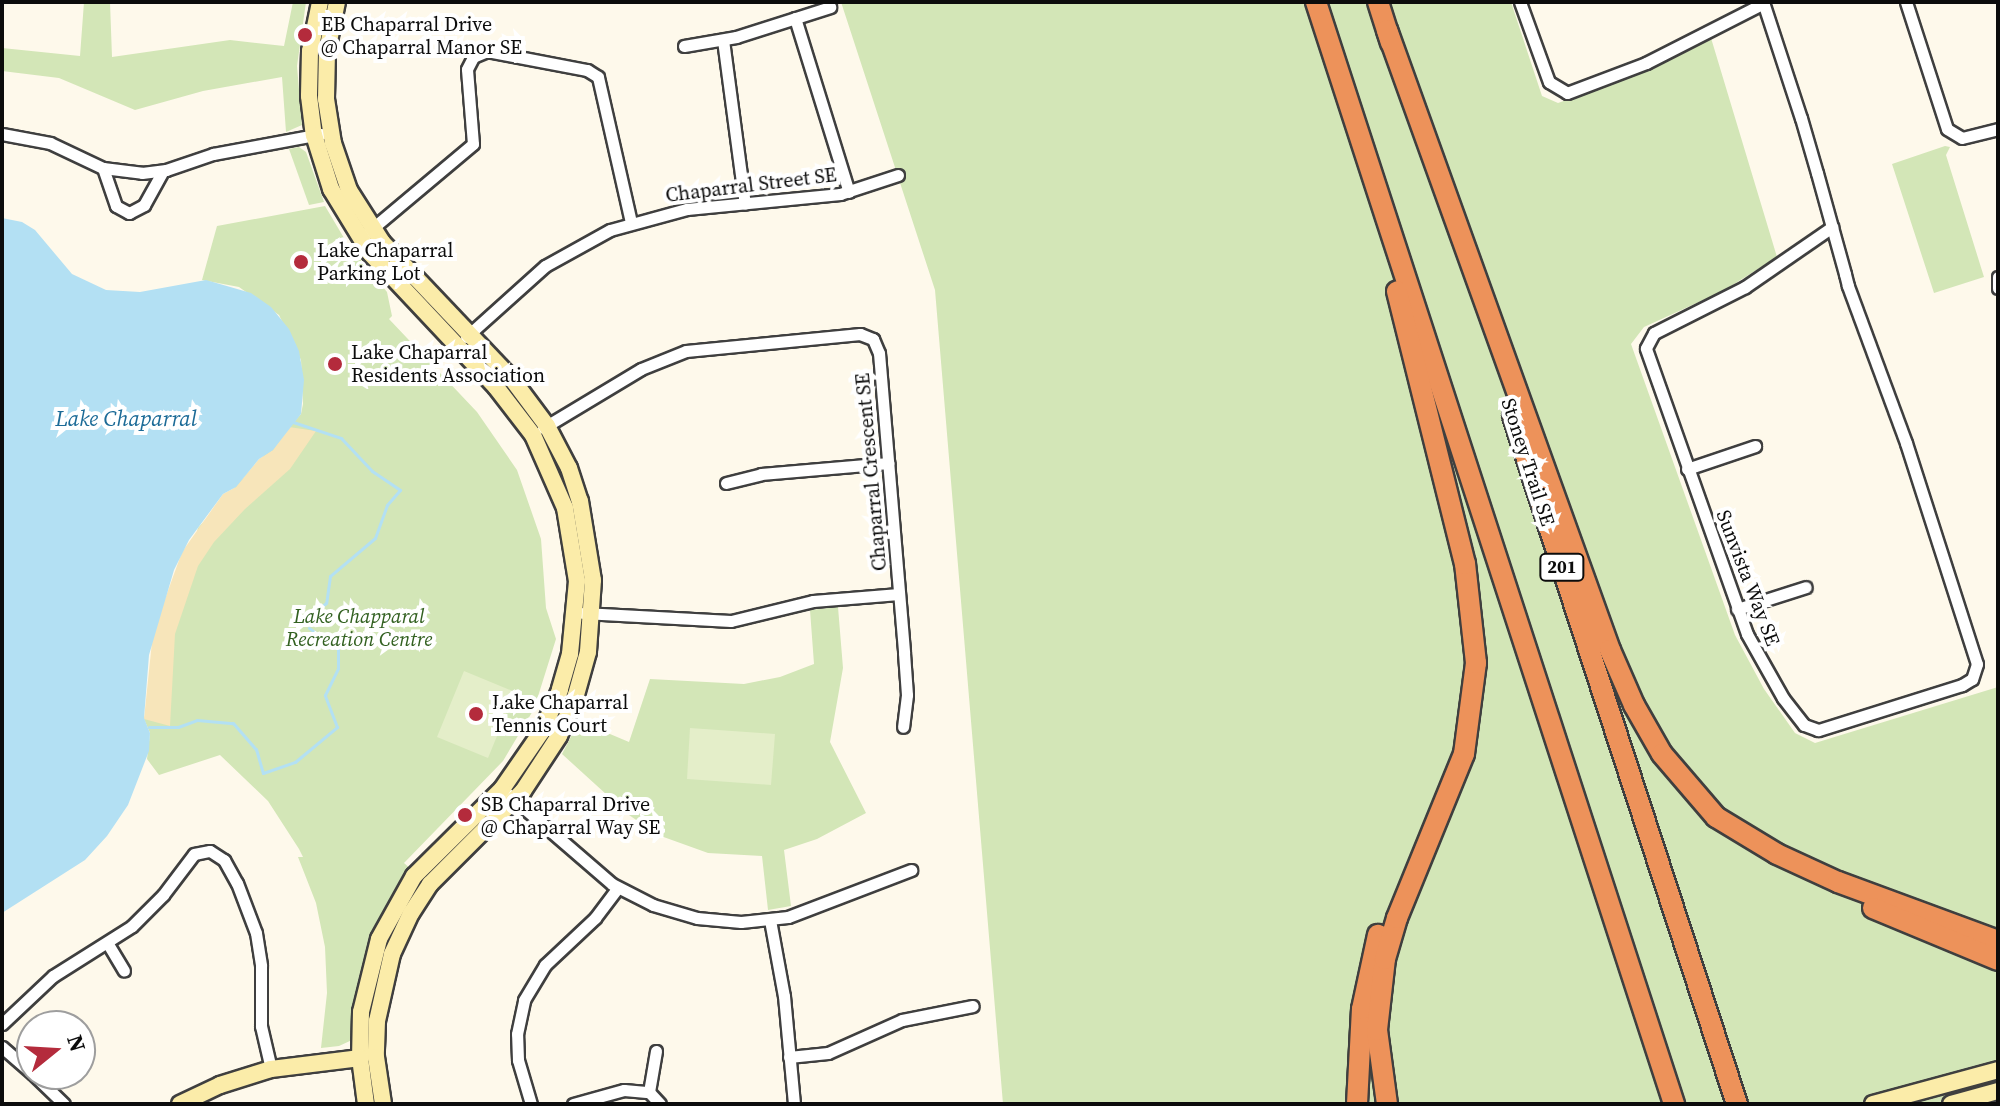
<!DOCTYPE html>
<style>
body{margin:0}
#map{position:relative;width:2000px;height:1106px;overflow:hidden;background:#fef9eb;font-family:"Source Serif 4",serif}
div>[style]{position:absolute}
[style*='--x']{left:calc(var(--x)*1px);top:calc(var(--y)*1px);width:calc(var(--w)*1px);rotate:calc(var(--a)*1deg)}
.green>*{inset:0;background:#d3e6b7}
.sand>*{inset:0;background:#f7e5ba}
.pitch>*{inset:0;background:#e4eec9}
.water>*{inset:0;background:#b3e0f3}
.stream>*{height:3px;margin:-1.5px;padding:0 1.5px;transform-origin:1.5px;border-radius:1.5px;background:#b3e0f3}
.roads{filter:drop-shadow(2px 0 #3f3f3f) drop-shadow(-2px 0 #3f3f3f) drop-shadow(0 2px #3f3f3f) drop-shadow(0 -2px #3f3f3f)}
.street>*{height:11px;margin:-5.5px;padding:0 5.5px;transform-origin:5.5px;border-radius:5.5px;background:#fff}
.secondary>*{height:16px;margin:-8px;padding:0 8px;transform-origin:8px;border-radius:8px;background:#fbeca9}
.highway>*{height:20px;margin:-10px;padding:0 10px;transform-origin:10px;border-radius:10px;background:#ed925a}
.dots>*{width:22px;height:22px;translate:-50% -50%;box-sizing:border-box;border:4px solid #fff;border-radius:50%}
span{translate:-50% -50%;white-space:nowrap;text-align:center;line-height:1.15;-webkit-text-stroke:8px #fff;paint-order:stroke}
.shield-label span{padding:2px 6px;background:#fff;border:2px solid;border-radius:6px;-webkit-text-stroke-width:0}
.shield-label{font-size:18px;color:#0c0c0c;font-weight:700}
.poi-label{font-size:20px;color:#0c0c0c}
.left{translate:0 -50%;text-align:left}
.street-label{font-size:20px;color:#0c0c0c}
.park-label{font-size:20px;color:#326020;font-style:italic}
.water-label{font-size:22px;color:#1c6b97;font-style:italic}
.frame{position:absolute;inset:0;border:4px solid #0c0c0c;pointer-events:none}
.north{position:absolute;left:16px;top:1010px;width:80px;height:80px;box-sizing:border-box;background:#fff;border:2px solid #9e9e9e;border-radius:50%;rotate:72deg;font-size:22px;font-weight:700;line-height:32px;text-align:center;color:#0c0c0c}
.north::after{content:'';display:block;margin:auto;width:28px;height:36px;background:#b42b3c;clip-path:polygon(50% 0,100% 100%,50% 72%,0 100%)}
</style>
<div id="map">
<div class="green">
<i style="clip-path:polygon(84px 2px,110px 2px,112px 57px,230px 40px,284px 46px,293px 2px,306px 2px,297px 66px,302px 125px,286px 132px,282px 77px,203px 91px,135px 110px,59px 78px,2px 71px,2px 48px,80px 56px)"></i>
<i style="clip-path:polygon(841px 2px,1511px 2px,1542px 96px,1558px 103px,1637px 75px,1711px 38px,1777px 257px,1723px 291px,1644px 327px,1631px 344px,1735px 635px,1764px 689px,1795px 733px,1815px 743px,1998px 687px,1998px 1104px,1003px 1104px,935px 290px)"></i>
<i style="clip-path:polygon(1945px 146px,1950px 147px,1946px 155px,1984px 277px,1934px 293px,1892px 164px)"></i>
<i style="clip-path:polygon(299px 147px,306px 152px,324px 202px,309px 205px,289px 149px)"></i>
<i style="clip-path:polygon(325px 206px,347px 243px,387px 292px,392px 316px,389px 319px,477px 412px,517px 470px,541px 539px,546px 608px,556px 639px,534px 709px,503px 761px,404px 863px,412px 870px,370px 948px,357px 995px,352px 1040px,339px 1046px,321px 1048px,327px 993px,325px 947px,316px 903px,298px 857px,303px 857px,299px 849px,268px 801px,220px 755px,159px 775px,147px 759px,150px 733px,144px 719px,198px 528px,301px 414px,303px 404px,301px 360px,279px 315px,239px 287px,202px 280px,217px 226px)"></i>
<i style="clip-path:polygon(838px 607px,843px 668px,830px 742px,866px 813px,817px 839px,784px 850px,791px 906px,768px 910px,762px 856px,708px 853px,658px 835px,629px 815px,562px 754px,579px 721px,629px 742px,650px 679px,744px 684px,780px 677px,814px 664px,810px 610px)"></i>
</div>
<div class="sand">
<i style="clip-path:polygon(289px 427px,316px 431px,290px 469px,245px 509px,214px 542px,198px 566px,175px 634px,170px 726px,144px 719px,153px 632px,182px 552px,223px 494px,236px 487px,259px 459px,273px 450px)"></i>
</div>
<div class="pitch">
<i style="clip-path:polygon(464px 671px,515px 692px,488px 758px,437px 737px)"></i>
<i style="clip-path:polygon(690px 728px,775px 734px,771px 785px,687px 779px)"></i>
</div>
<div class="water">
<i style="clip-path:polygon(2px 218px,22px 222px,35px 230px,72px 274px,106px 290px,140px 292px,206px 280px,251px 293px,271px 307px,289px 329px,299px 351px,304px 380px,301px 414px,273px 450px,259px 459px,236px 487px,223px 494px,189px 540px,174px 570px,149px 655px,144px 718px,150px 733px,149px 751px,128px 805px,107px 836px,85px 860px,2px 913px)"></i>
</div>
<div class="stream">
<i style="--x:293;--y:422;--w:51;--a:18.4"></i>
<i style="--x:341;--y:438;--w:45;--a:46.8"></i>
<i style="--x:372;--y:471;--w:34;--a:34"></i>
<i style="--x:400;--y:490;--w:20;--a:131"></i>
<i style="--x:387;--y:505;--w:35;--a:110"></i>
<i style="--x:375;--y:538;--w:59;--a:139.8"></i>
<i style="--x:330;--y:576;--w:27;--a:98"></i>
<i style="--x:326;--y:603;--w:26;--a:141"></i>
<i style="--x:149;--y:727;--w:29;--a:0"></i>
<i style="--x:178;--y:727;--w:20;--a:-20"></i>
<i style="--x:197;--y:720;--w:36;--a:5"></i>
<i style="--x:233;--y:723;--w:35;--a:49"></i>
<i style="--x:256;--y:749;--w:25;--a:74"></i>
<i style="--x:263;--y:773;--w:34;--a:-19"></i>
<i style="--x:295;--y:762;--w:55;--a:-39.8"></i>
<i style="--x:337;--y:727;--w:34;--a:-111"></i>
<i style="--x:325;--y:695;--w:30;--a:-64"></i>
<i style="--x:338;--y:668;--w:19;--a:-90"></i>
<i style="--x:338;--y:649;--w:36;--a:-144"></i>
</div>
<div class="roads">
<div class="street">
<i style="--x:1520;--y:2;--w:85;--a:70.1"></i>
<i style="--x:1549;--y:82;--w:21;--a:31"></i>
<i style="--x:1567;--y:93;--w:85;--a:-20.8"></i>
<i style="--x:1646;--y:63;--w:132;--a:-27"></i>
<i style="--x:1763;--y:2;--w:122;--a:71.9"></i>
<i style="--x:1801;--y:118;--w:57;--a:73.8"></i>
<i style="--x:1817;--y:173;--w:56;--a:74.5"></i>
<i style="--x:1832;--y:227;--w:49;--a:74.5"></i>
<i style="--x:1845;--y:274;--w:12;--a:76"></i>
<i style="--x:1848;--y:286;--w:167;--a:69.7"></i>
<i style="--x:1906;--y:443;--w:232;--a:72.2"></i>
<i style="--x:1977;--y:664;--w:16;--a:108"></i>
<i style="--x:1972;--y:679;--w:12;--a:149"></i>
<i style="--x:1962;--y:685;--w:151;--a:162.6"></i>
<i style="--x:1818;--y:730;--w:15;--a:-160"></i>
<i style="--x:1804;--y:725;--w:34;--a:-128"></i>
<i style="--x:1783;--y:698;--w:73;--a:-119.4"></i>
<i style="--x:1747;--y:634;--w:303;--a:-109.5"></i>
<i style="--x:1646;--y:348;--w:17;--a:-62"></i>
<i style="--x:1654;--y:333;--w:102;--a:-26.8"></i>
<i style="--x:1745;--y:287;--w:106;--a:-34.6"></i>
<i style="--x:1906;--y:2;--w:133;--a:72.1"></i>
<i style="--x:1947;--y:129;--w:17;--a:31"></i>
<i style="--x:1962;--y:138;--w:37;--a:-14"></i>
<i style="--x:795;--y:18;--w:182;--a:72.8"></i>
<i style="--x:723;--y:40;--w:165;--a:82.4"></i>
<i style="--x:684;--y:46;--w:53;--a:-9.8"></i>
<i style="--x:736;--y:37;--w:99;--a:-17.7"></i>
<i style="--x:2;--y:134;--w:49;--a:10.6"></i>
<i style="--x:50;--y:143;--w:59;--a:25.3"></i>
<i style="--x:103;--y:168;--w:39;--a:7"></i>
<i style="--x:142;--y:173;--w:24;--a:-7"></i>
<i style="--x:166;--y:170;--w:50;--a:-18.8"></i>
<i style="--x:213;--y:154;--w:110;--a:-10.5"></i>
<i style="--x:103;--y:168;--w:40;--a:71.1"></i>
<i style="--x:116;--y:206;--w:15;--a:28"></i>
<i style="--x:129;--y:213;--w:17;--a:-28"></i>
<i style="--x:144;--y:205;--w:39;--a:-61"></i>
<i style="--x:368;--y:232;--w:137;--a:-40"></i>
<i style="--x:473;--y:144;--w:75;--a:-94.6"></i>
<i style="--x:467;--y:69;--w:13;--a:-63"></i>
<i style="--x:473;--y:57;--w:15;--a:-23"></i>
<i style="--x:487;--y:51;--w:102;--a:10.8"></i>
<i style="--x:587;--y:70;--w:13;--a:32"></i>
<i style="--x:598;--y:77;--w:149;--a:77.2"></i>
<i style="--x:1998;--y:277;--w:11;--a:90"></i>
<i style="--x:466;--y:337;--w:106;--a:-41.9"></i>
<i style="--x:545;--y:266;--w:74;--a:-29"></i>
<i style="--x:610;--y:230;--w:80;--a:-15.3"></i>
<i style="--x:687;--y:209;--w:154;--a:-5.6"></i>
<i style="--x:840;--y:194;--w:61;--a:-18.1"></i>
<i style="--x:543;--y:428;--w:114;--a:-31"></i>
<i style="--x:641;--y:369;--w:48;--a:-21.8"></i>
<i style="--x:686;--y:351;--w:175;--a:-5.6"></i>
<i style="--x:860;--y:334;--w:14;--a:21"></i>
<i style="--x:873;--y:339;--w:15;--a:67"></i>
<i style="--x:879;--y:353;--w:301;--a:85.2"></i>
<i style="--x:904;--y:653;--w:42;--a:85.9"></i>
<i style="--x:907;--y:695;--w:32;--a:97"></i>
<i style="--x:1687;--y:469;--w:72;--a:-18.7"></i>
<i style="--x:726;--y:483;--w:36;--a:-14"></i>
<i style="--x:761;--y:474;--w:128;--a:-4.9"></i>
<i style="--x:1737;--y:609;--w:72;--a:-17.7"></i>
<i style="--x:583;--y:613;--w:148;--a:3.1"></i>
<i style="--x:731;--y:621;--w:84;--a:-13.7"></i>
<i style="--x:813;--y:601;--w:86;--a:-4.7"></i>
<i style="--x:502;--y:789;--w:145;--a:40.8"></i>
<i style="--x:612;--y:884;--w:46;--a:27.1"></i>
<i style="--x:653;--y:905;--w:46;--a:16.5"></i>
<i style="--x:697;--y:918;--w:44;--a:5.2"></i>
<i style="--x:741;--y:922;--w:47;--a:-6.1"></i>
<i style="--x:788;--y:917;--w:132;--a:-20.9"></i>
<i style="--x:770;--y:920;--w:77;--a:79.6"></i>
<i style="--x:784;--y:996;--w:108;--a:84.7"></i>
<i style="--x:108;--y:944;--w:31;--a:59"></i>
<i style="--x:2;--y:1024;--w:70;--a:-43.3"></i>
<i style="--x:53;--y:976;--w:93;--a:-32.3"></i>
<i style="--x:132;--y:926;--w:44;--a:-45"></i>
<i style="--x:163;--y:895;--w:51;--a:-52.9"></i>
<i style="--x:194;--y:854;--w:16;--a:-11"></i>
<i style="--x:210;--y:851;--w:17;--a:33"></i>
<i style="--x:224;--y:860;--w:26;--a:61"></i>
<i style="--x:237;--y:883;--w:53;--a:69.2"></i>
<i style="--x:256;--y:933;--w:33;--a:81"></i>
<i style="--x:261;--y:966;--w:60;--a:90"></i>
<i style="--x:261;--y:1026;--w:44;--a:76.9"></i>
<i style="--x:2;--y:1047;--w:40;--a:41"></i>
<i style="--x:656;--y:1051;--w:42;--a:99.7"></i>
<i style="--x:649;--y:1092;--w:16;--a:47"></i>
<i style="--x:789;--y:1057;--w:39;--a:-6"></i>
<i style="--x:828;--y:1053;--w:81;--a:-24"></i>
<i style="--x:902;--y:1020;--w:72;--a:-11.2"></i>
<i style="--x:33;--y:1074;--w:43;--a:44.1"></i>
<i style="--x:531;--y:1104;--w:46;--a:-106.5"></i>
<i style="--x:518;--y:1060;--w:26;--a:-92"></i>
<i style="--x:517;--y:1034;--w:35;--a:-78"></i>
<i style="--x:524;--y:1000;--w:41;--a:-59"></i>
<i style="--x:545;--y:965;--w:69;--a:-43.2"></i>
<i style="--x:595;--y:918;--w:38;--a:-53"></i>
<i style="--x:573;--y:1104;--w:53;--a:-15.4"></i>
<i style="--x:624;--y:1090;--w:25;--a:5"></i>
</div>
<div class="secondary">
<i style="--x:320;--y:2;--w:50;--a:101.5"></i>
<i style="--x:310;--y:51;--w:45;--a:91.3"></i>
<i style="--x:309;--y:96;--w:39;--a:83"></i>
<i style="--x:314;--y:135;--w:57;--a:72.5"></i>
<i style="--x:331;--y:189;--w:75;--a:58.6"></i>
<i style="--x:370;--y:253;--w:184;--a:46.8"></i>
<i style="--x:496;--y:387;--w:61;--a:52.4"></i>
<i style="--x:533;--y:435;--w:80;--a:66.3"></i>
<i style="--x:565;--y:508;--w:74;--a:80.7"></i>
<i style="--x:577;--y:581;--w:73;--a:95.5"></i>
<i style="--x:570;--y:654;--w:37;--a:106"></i>
<i style="--x:560;--y:690;--w:45;--a:113.7"></i>
<i style="--x:542;--y:731;--w:70;--a:124.6"></i>
<i style="--x:502;--y:789;--w:124;--a:135.3"></i>
<i style="--x:414;--y:876;--w:72;--a:119.1"></i>
<i style="--x:379;--y:939;--w:75;--a:103.9"></i>
<i style="--x:361;--y:1012;--w:46;--a:91.2"></i>
<i style="--x:360;--y:1058;--w:46;--a:82.6"></i>
<i style="--x:337;--y:2;--w:50;--a:101.5"></i>
<i style="--x:327;--y:51;--w:48;--a:91.2"></i>
<i style="--x:326;--y:99;--w:45;--a:81"></i>
<i style="--x:333;--y:143;--w:50;--a:71.2"></i>
<i style="--x:349;--y:190;--w:62;--a:57.6"></i>
<i style="--x:382;--y:242;--w:189;--a:46.5"></i>
<i style="--x:512;--y:379;--w:59;--a:53.3"></i>
<i style="--x:547;--y:426;--w:47;--a:62.4"></i>
<i style="--x:569;--y:468;--w:35;--a:72"></i>
<i style="--x:580;--y:501;--w:80;--a:80.7"></i>
<i style="--x:593;--y:580;--w:72;--a:94"></i>
<i style="--x:588;--y:652;--w:45;--a:105.6"></i>
<i style="--x:576;--y:695;--w:44;--a:112.5"></i>
<i style="--x:559;--y:736;--w:66;--a:123.2"></i>
<i style="--x:523;--y:791;--w:132;--a:135"></i>
<i style="--x:430;--y:884;--w:35;--a:123"></i>
<i style="--x:411;--y:913;--w:45;--a:114.9"></i>
<i style="--x:392;--y:954;--w:69;--a:102.6"></i>
<i style="--x:377;--y:1021;--w:36;--a:92"></i>
<i style="--x:376;--y:1057;--w:48;--a:81.5"></i>
<i style="--x:180;--y:1104;--w:44;--a:-25.4"></i>
<i style="--x:220;--y:1085;--w:53;--a:-17.4"></i>
<i style="--x:271;--y:1069;--w:90;--a:-7"></i>
<i style="--x:1873;--y:1104;--w:130;--a:-15.2"></i>
<i style="--x:1951;--y:1104;--w:49;--a:-15.5"></i>
</div>
<div class="highway">
<i style="--x:1316;--y:2;--w:1159;--a:72"></i>
<i style="--x:1378;--y:2;--w:43;--a:72.4"></i>
<i style="--x:1387;--y:30;--w:659;--a:70.22"></i>
<i style="--x:1610;--y:650;--w:60;--a:66.4"></i>
<i style="--x:1634;--y:705;--w:56;--a:60.3"></i>
<i style="--x:1662;--y:754;--w:83;--a:49.4"></i>
<i style="--x:1716;--y:817;--w:71;--a:31.2"></i>
<i style="--x:1777;--y:854;--w:67;--a:24.7"></i>
<i style="--x:1838;--y:882;--w:171;--a:20.2"></i>
<i style="--x:1513;--y:416;--w:724;--a:71.97"></i>
<i style="--x:1873;--y:908;--w:135;--a:22.6"></i>
<i style="--x:1357;--y:1104;--w:95;--a:-87"></i>
<i style="--x:1362;--y:1009;--w:76;--a:-77.8"></i>
<i style="--x:1387;--y:1104;--w:75;--a:-97.7"></i>
<i style="--x:1377;--y:1030;--w:71;--a:-83.6"></i>
<i style="--x:1385;--y:959;--w:43;--a:-73.7"></i>
<i style="--x:1397;--y:918;--w:177;--a:-67.8"></i>
<i style="--x:1464;--y:754;--w:92;--a:-82.5"></i>
<i style="--x:1476;--y:663;--w:100;--a:-96.3"></i>
<i style="--x:1465;--y:564;--w:281;--a:-104"></i>
</div>
</div>
<div class="dots">
<i style="left:305px;top:35px;background:#b42b3c"></i>
<i style="left:301px;top:262px;background:#b42b3c"></i>
<i style="left:335px;top:364px;background:#b42b3c"></i>
<i style="left:476px;top:714px;background:#b42b3c"></i>
<i style="left:465px;top:815px;background:#b42b3c"></i>
</div>
<div class="shield-label">
<span style="left:1562px;top:567px">201</span>
</div>
<div class="poi-label">
<span class="left" style="left:321px;top:36px">EB Chaparral Drive<br>@ Chaparral Manor SE</span>
<span class="left" style="left:317px;top:262px">Lake Chaparral<br>Parking Lot</span>
<span class="left" style="left:351px;top:364px">Lake Chaparral<br>Residents Association</span>
<span class="left" style="left:492px;top:714px">Lake Chaparral<br>Tennis Court</span>
<span class="left" style="left:481px;top:816px">SB Chaparral Drive<br>@ Chaparral Way SE</span>
</div>
<div class="street-label">
<span style="left:751px;top:185px;rotate:-7deg">Chaparral Street SE</span>
<span style="left:1528px;top:462px;rotate:72deg">Stoney Trail SE</span>
<span style="left:871px;top:472px;rotate:-95deg">Chaparral Crescent SE</span>
<span style="left:1748px;top:578px;rotate:69deg">Sunvista Way SE</span>
</div>
<div class="park-label">
<span style="left:359px;top:628px">Lake Chapparal<br>Recreation Centre</span>
</div>
<div class="water-label">
<span style="left:126px;top:419px">Lake Chaparral</span>
</div>
<div class="frame"></div>
<div class="north">N</div>
</div>
